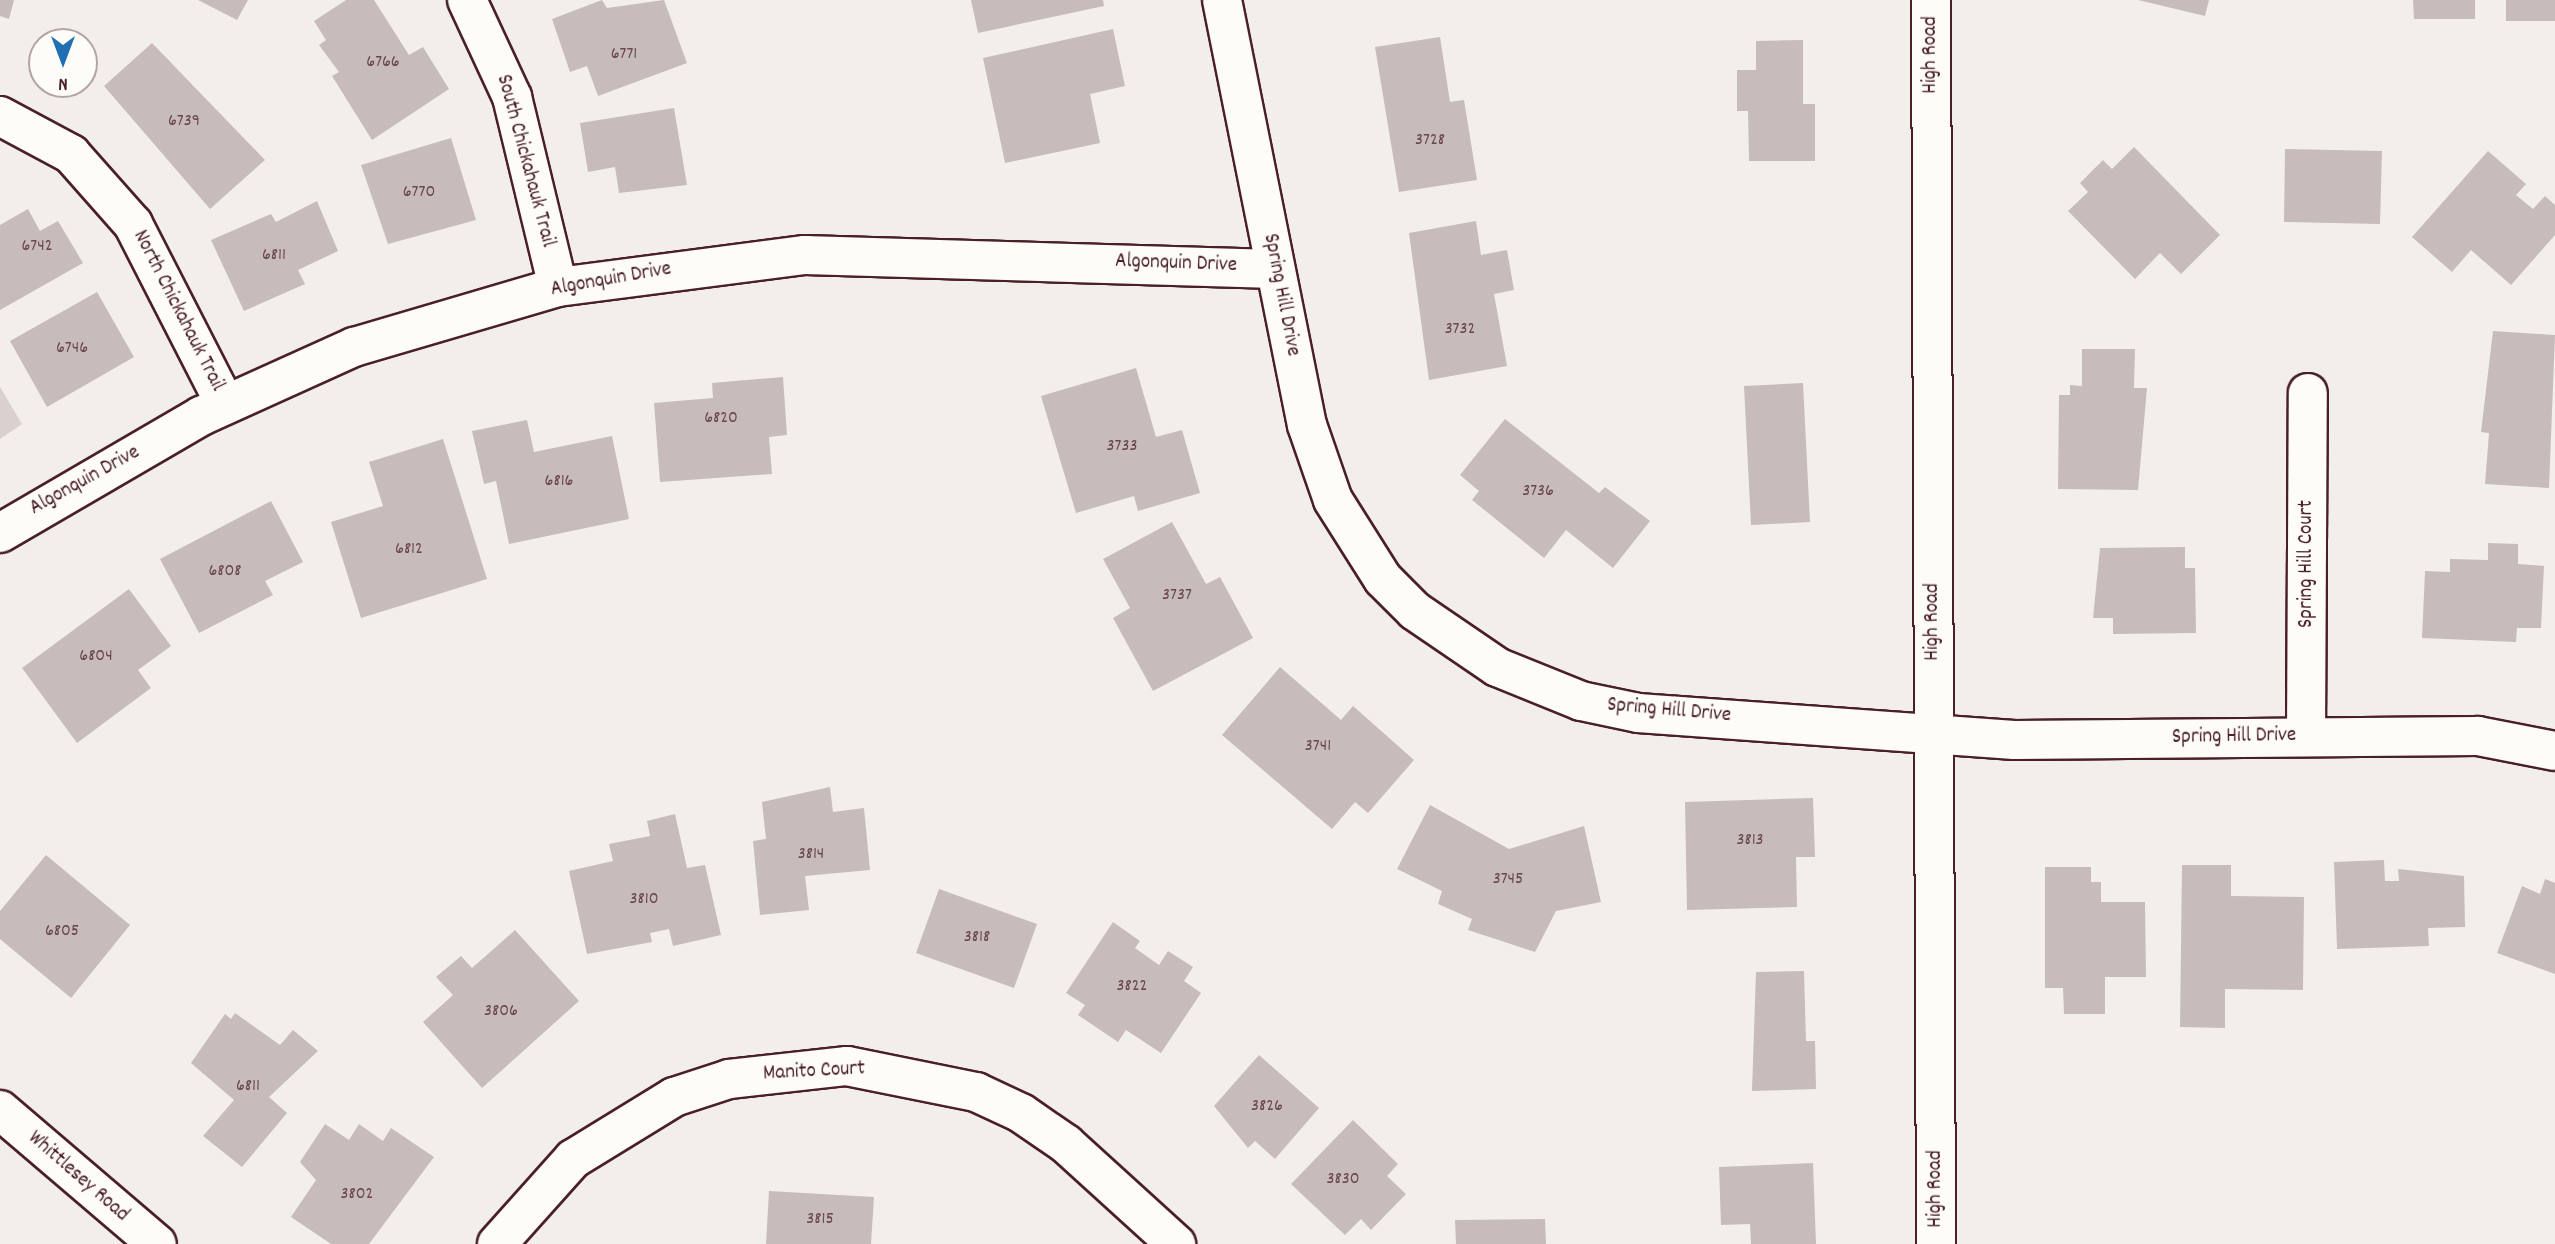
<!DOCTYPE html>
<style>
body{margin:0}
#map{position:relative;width:2555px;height:1244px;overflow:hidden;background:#f2efeb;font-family:Dekko,sans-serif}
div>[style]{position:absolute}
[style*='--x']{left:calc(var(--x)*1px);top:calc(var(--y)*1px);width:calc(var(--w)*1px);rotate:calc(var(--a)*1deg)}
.green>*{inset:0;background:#d9d0cf}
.building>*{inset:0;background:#c8bbbb}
.roads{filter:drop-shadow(2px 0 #4a1f2b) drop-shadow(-2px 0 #4a1f2b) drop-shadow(0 2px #4a1f2b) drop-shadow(0 -2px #4a1f2b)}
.street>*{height:38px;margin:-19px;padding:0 19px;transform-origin:19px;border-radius:19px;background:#fdfcf7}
.secondary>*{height:38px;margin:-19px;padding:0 19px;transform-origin:19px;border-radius:19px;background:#fdfcf7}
span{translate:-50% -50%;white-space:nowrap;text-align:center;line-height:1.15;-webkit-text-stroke:7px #fdfcf7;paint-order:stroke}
.number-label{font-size:18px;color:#6a464f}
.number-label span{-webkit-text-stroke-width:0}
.street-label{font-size:21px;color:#4a1f2b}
.north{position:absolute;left:28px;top:28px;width:70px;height:70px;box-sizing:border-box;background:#fdfcf7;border:2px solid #b5a4a5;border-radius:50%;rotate:180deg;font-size:19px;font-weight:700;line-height:28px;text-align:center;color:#4a1f2b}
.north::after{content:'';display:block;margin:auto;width:24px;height:32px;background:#1f6fb2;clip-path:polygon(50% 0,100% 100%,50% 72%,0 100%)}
</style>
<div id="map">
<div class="green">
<i style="clip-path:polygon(0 387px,22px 424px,0 439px)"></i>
</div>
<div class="building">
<i style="clip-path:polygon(0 0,14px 0,9px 19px,0 16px)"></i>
<i style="clip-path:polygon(198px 0,248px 0,237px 20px)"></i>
<i style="clip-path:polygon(346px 0,374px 0,409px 55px,423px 47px,449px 89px,372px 140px,332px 76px,339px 72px,319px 45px,326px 40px,314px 21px)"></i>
<i style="clip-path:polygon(602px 0,607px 8px,664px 0,687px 63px,598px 96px,587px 66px,570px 72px,552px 19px)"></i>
<i style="clip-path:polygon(971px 0,1103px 0,1104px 6px,978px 33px)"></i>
<i style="clip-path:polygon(2138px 0,2209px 0,2205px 16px)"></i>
<i style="clip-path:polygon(2413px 0,2475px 0,2475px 19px,2414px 19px)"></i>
<i style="clip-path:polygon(2506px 0,2555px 0,2555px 21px,2506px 21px)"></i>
<i style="clip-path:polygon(1113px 29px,1125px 86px,1090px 94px,1100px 143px,1005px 163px,983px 58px)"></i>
<i style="clip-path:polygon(1440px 37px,1450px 102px,1464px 100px,1477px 180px,1399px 192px,1375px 47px)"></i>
<i style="clip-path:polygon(1803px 40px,1803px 104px,1815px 104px,1815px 161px,1749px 161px,1748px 111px,1737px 111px,1737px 70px,1756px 70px,1756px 41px)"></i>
<i style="clip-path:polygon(152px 43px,265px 160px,210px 209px,104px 86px)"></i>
<i style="clip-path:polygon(674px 108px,687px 185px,619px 193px,615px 167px,588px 172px,580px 123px)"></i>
<i style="clip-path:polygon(451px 138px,476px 220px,388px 244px,361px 165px)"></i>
<i style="clip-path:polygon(2134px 147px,2220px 235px,2181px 274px,2160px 253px,2135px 279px,2068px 211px,2088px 192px,2080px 183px,2103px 160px,2112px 169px)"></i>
<i style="clip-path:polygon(2285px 149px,2382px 151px,2380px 224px,2284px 222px)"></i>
<i style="clip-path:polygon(2488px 151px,2526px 184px,2516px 195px,2533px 209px,2545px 196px,2555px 205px,2555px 235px,2511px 285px,2471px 250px,2452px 272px,2412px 237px)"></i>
<i style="clip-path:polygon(317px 201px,338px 251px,298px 270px,305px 284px,244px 311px,211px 240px,271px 214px,276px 222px)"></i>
<i style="clip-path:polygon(28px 209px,40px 231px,58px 221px,83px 263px,0 310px,0 225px)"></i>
<i style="clip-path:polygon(1476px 221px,1481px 255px,1507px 250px,1514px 290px,1494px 294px,1507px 366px,1429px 380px,1409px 233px)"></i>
<i style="clip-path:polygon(97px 292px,134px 357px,47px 407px,10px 341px)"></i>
<i style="clip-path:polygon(2493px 331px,2555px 335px,2549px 488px,2485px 484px,2489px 433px,2481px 432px)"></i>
<i style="clip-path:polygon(2082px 349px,2135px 349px,2134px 388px,2147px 388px,2138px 490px,2058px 489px,2059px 395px,2070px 395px,2070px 385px,2082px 386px)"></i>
<i style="clip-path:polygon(1136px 368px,1156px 437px,1182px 430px,1200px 493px,1138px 511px,1134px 496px,1076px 513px,1041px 396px)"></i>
<i style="clip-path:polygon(783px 377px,787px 435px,769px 437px,772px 474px,660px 482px,654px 403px,713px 398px,712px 383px)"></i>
<i style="clip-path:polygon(1803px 383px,1810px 522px,1751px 525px,1744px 386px)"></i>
<i style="clip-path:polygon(1505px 419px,1599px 493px,1605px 487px,1650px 521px,1613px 568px,1566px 530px,1544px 558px,1472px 500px,1479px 491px,1460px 475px)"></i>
<i style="clip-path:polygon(527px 420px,534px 452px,612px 436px,629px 519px,509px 544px,496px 481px,484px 484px,472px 431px)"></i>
<i style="clip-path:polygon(443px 439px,487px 579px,361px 618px,331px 522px,383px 506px,369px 462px)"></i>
<i style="clip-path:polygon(271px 501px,303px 562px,265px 581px,273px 595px,199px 633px,160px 559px)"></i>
<i style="clip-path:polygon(1172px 522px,1206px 584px,1220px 577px,1253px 638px,1153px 691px,1113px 618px,1130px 608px,1103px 559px)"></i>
<i style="clip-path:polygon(2488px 543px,2518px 544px,2518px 564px,2544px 566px,2541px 628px,2517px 628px,2516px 642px,2422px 638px,2425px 571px,2450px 572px,2450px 559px,2488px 560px)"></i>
<i style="clip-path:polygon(2185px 547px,2185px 568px,2195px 568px,2196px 633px,2113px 634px,2113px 618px,2093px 618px,2100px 548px)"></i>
<i style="clip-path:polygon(129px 589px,171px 646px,138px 670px,151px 688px,77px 743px,22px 668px)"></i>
<i style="clip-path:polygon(1280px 667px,1341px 720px,1353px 706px,1414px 760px,1368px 813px,1355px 802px,1332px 829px,1222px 735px)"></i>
<i style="clip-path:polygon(830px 787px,833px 812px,864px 808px,870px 870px,805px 876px,809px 910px,760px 915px,753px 841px,766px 839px,762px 802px)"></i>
<i style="clip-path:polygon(1813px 798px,1815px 857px,1796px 857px,1797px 907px,1687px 910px,1685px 802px)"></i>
<i style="clip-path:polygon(1430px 805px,1509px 849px,1584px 826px,1601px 902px,1556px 911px,1535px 952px,1468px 930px,1472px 919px,1438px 904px,1442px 891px,1397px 869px)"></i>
<i style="clip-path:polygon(675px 814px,687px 868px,705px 865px,721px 935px,673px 946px,669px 929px,650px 933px,652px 942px,587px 954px,569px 871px,613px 861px,609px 844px,650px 836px,647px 821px)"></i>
<i style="clip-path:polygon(46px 855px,130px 925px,71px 998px,0 939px,0 911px)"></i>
<i style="clip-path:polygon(2384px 860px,2385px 881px,2399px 881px,2398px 869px,2464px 876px,2465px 927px,2428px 928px,2429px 946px,2337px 949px,2334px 862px)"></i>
<i style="clip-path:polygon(2182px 865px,2231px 865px,2231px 896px,2304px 897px,2303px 990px,2225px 989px,2225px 1028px,2180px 1027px)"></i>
<i style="clip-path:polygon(2045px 867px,2091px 867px,2091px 882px,2101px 882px,2101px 902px,2145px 902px,2146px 977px,2105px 977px,2105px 1014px,2064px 1014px,2063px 988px,2045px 988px)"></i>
<i style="clip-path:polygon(2545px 879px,2555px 883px,2555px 974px,2497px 953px,2522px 886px,2540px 894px)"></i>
<i style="clip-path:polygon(939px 889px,1037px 924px,1014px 988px,916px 953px)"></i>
<i style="clip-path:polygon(1113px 922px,1140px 941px,1135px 948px,1159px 965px,1168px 951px,1193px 967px,1184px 981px,1201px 993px,1161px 1053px,1126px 1030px,1118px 1042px,1078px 1015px,1085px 1005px,1066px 993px)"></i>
<i style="clip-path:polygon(515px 930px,579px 1001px,482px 1088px,423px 1022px,453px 995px,436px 977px,461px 956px,472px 968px)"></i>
<i style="clip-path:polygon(1804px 971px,1806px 1041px,1815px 1041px,1816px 1089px,1752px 1091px,1756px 972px)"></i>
<i style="clip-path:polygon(235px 1013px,280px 1045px,293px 1030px,318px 1051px,269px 1097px,287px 1113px,242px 1167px,203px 1136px,234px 1100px,191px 1063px,225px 1014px,231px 1019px)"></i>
<i style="clip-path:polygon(1259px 1055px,1319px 1108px,1275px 1159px,1255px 1141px,1248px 1148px,1214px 1106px)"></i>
<i style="clip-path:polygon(1353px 1120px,1398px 1164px,1387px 1176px,1406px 1194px,1371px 1230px,1361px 1219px,1345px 1235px,1291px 1184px)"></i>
<i style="clip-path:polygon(325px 1124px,349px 1140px,359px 1124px,383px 1141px,391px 1128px,434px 1157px,369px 1244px,331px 1244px,291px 1217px,316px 1180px,300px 1162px)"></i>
<i style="clip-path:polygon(1813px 1163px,1816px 1244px,1751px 1244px,1750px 1224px,1721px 1225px,1719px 1167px)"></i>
<i style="clip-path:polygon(769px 1191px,874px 1197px,871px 1244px,766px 1244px)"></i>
<i style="clip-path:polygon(1545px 1219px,1546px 1244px,1456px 1244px,1455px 1220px)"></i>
</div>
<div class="roads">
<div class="street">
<i style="--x:467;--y:0;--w:107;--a:65.1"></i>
<i style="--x:512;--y:97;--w:195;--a:76.4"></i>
<i style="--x:1222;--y:0;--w:433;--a:78.7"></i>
<i style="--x:1307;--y:425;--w:79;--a:70.9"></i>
<i style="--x:1333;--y:500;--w:93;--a:57.7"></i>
<i style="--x:1383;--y:579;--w:45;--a:45"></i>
<i style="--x:1415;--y:611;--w:99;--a:34.3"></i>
<i style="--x:1497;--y:667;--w:91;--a:22"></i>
<i style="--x:1581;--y:701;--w:58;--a:11.9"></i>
<i style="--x:1638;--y:713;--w:377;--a:4.1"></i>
<i style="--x:2014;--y:740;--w:464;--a:-0.5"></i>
<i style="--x:2478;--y:736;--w:78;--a:11"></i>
<i style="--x:0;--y:116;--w:81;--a:28.2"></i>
<i style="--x:71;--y:154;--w:94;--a:48.5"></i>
<i style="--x:133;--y:224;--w:202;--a:62.9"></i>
<i style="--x:0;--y:533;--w:233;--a:-30.2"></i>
<i style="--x:201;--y:416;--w:168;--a:-24.3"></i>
<i style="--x:354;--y:347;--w:213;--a:-16.4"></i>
<i style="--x:558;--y:287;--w:249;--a:-7.4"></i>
<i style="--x:805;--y:255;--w:470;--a:1.7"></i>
<i style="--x:2306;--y:736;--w:343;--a:-89.7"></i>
<i style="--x:0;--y:1110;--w:206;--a:40.5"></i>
<i style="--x:497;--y:1244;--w:114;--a:-48.2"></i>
<i style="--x:573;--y:1159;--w:119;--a:-31.5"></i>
<i style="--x:674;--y:1097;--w:58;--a:-18.1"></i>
<i style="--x:729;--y:1079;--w:119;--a:-6.3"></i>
<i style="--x:847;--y:1066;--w:132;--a:11.4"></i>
<i style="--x:976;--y:1092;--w:50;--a:25"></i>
<i style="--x:1021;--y:1113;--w:55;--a:34.6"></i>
<i style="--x:1066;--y:1144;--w:149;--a:42.3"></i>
</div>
<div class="secondary">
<i style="--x:1931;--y:0;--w:1244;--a:89.77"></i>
</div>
</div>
<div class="number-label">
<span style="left:624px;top:55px">6771</span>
<span style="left:383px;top:63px">6766</span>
<span style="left:184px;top:122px">6739</span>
<span style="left:1430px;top:141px">3728</span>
<span style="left:419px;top:193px">6770</span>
<span style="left:37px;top:247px">6742</span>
<span style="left:274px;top:256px">6811</span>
<span style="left:1460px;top:330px">3732</span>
<span style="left:72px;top:349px">6746</span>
<span style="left:721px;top:419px">6820</span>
<span style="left:1122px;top:447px">3733</span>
<span style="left:559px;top:482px">6816</span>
<span style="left:1538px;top:492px">3736</span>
<span style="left:409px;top:550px">6812</span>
<span style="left:225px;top:572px">6808</span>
<span style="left:1177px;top:596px">3737</span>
<span style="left:96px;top:657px">6804</span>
<span style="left:1318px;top:747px">3741</span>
<span style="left:1750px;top:841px">3813</span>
<span style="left:811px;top:855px">3814</span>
<span style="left:1508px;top:880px">3745</span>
<span style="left:644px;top:900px">3810</span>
<span style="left:62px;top:932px">6805</span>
<span style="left:977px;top:938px">3818</span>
<span style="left:1132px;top:987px">3822</span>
<span style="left:501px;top:1012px">3806</span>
<span style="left:248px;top:1087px">6811</span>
<span style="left:1267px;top:1107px">3826</span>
<span style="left:1343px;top:1180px">3830</span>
<span style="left:357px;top:1195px">3802</span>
<span style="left:820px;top:1220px">3815</span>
</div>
<div class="street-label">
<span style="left:1931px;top:55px;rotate:-90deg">High Road</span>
<span style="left:525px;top:161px;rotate:75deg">South Chickahauk Trail</span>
<span style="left:1176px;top:264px;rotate:2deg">Algonquin Drive</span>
<span style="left:611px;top:280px;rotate:-10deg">Algonquin Drive</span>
<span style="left:1281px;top:295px;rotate:79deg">Spring Hill Drive</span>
<span style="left:178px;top:311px;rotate:63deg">North Chickahauk Trail</span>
<span style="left:85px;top:481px;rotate:-29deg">Algonquin Drive</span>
<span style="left:2307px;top:564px;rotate:-90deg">Spring Hill Court</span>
<span style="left:1933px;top:622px;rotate:-90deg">High Road</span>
<span style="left:1669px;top:711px;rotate:5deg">Spring Hill Drive</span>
<span style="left:2234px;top:737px;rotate:-1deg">Spring Hill Drive</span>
<span style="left:814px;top:1072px;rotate:-3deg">Manito Court</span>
<span style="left:78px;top:1177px;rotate:41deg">Whittlesey Road</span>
<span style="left:1936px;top:1189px;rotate:-90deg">High Road</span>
</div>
<div class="north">N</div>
</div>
